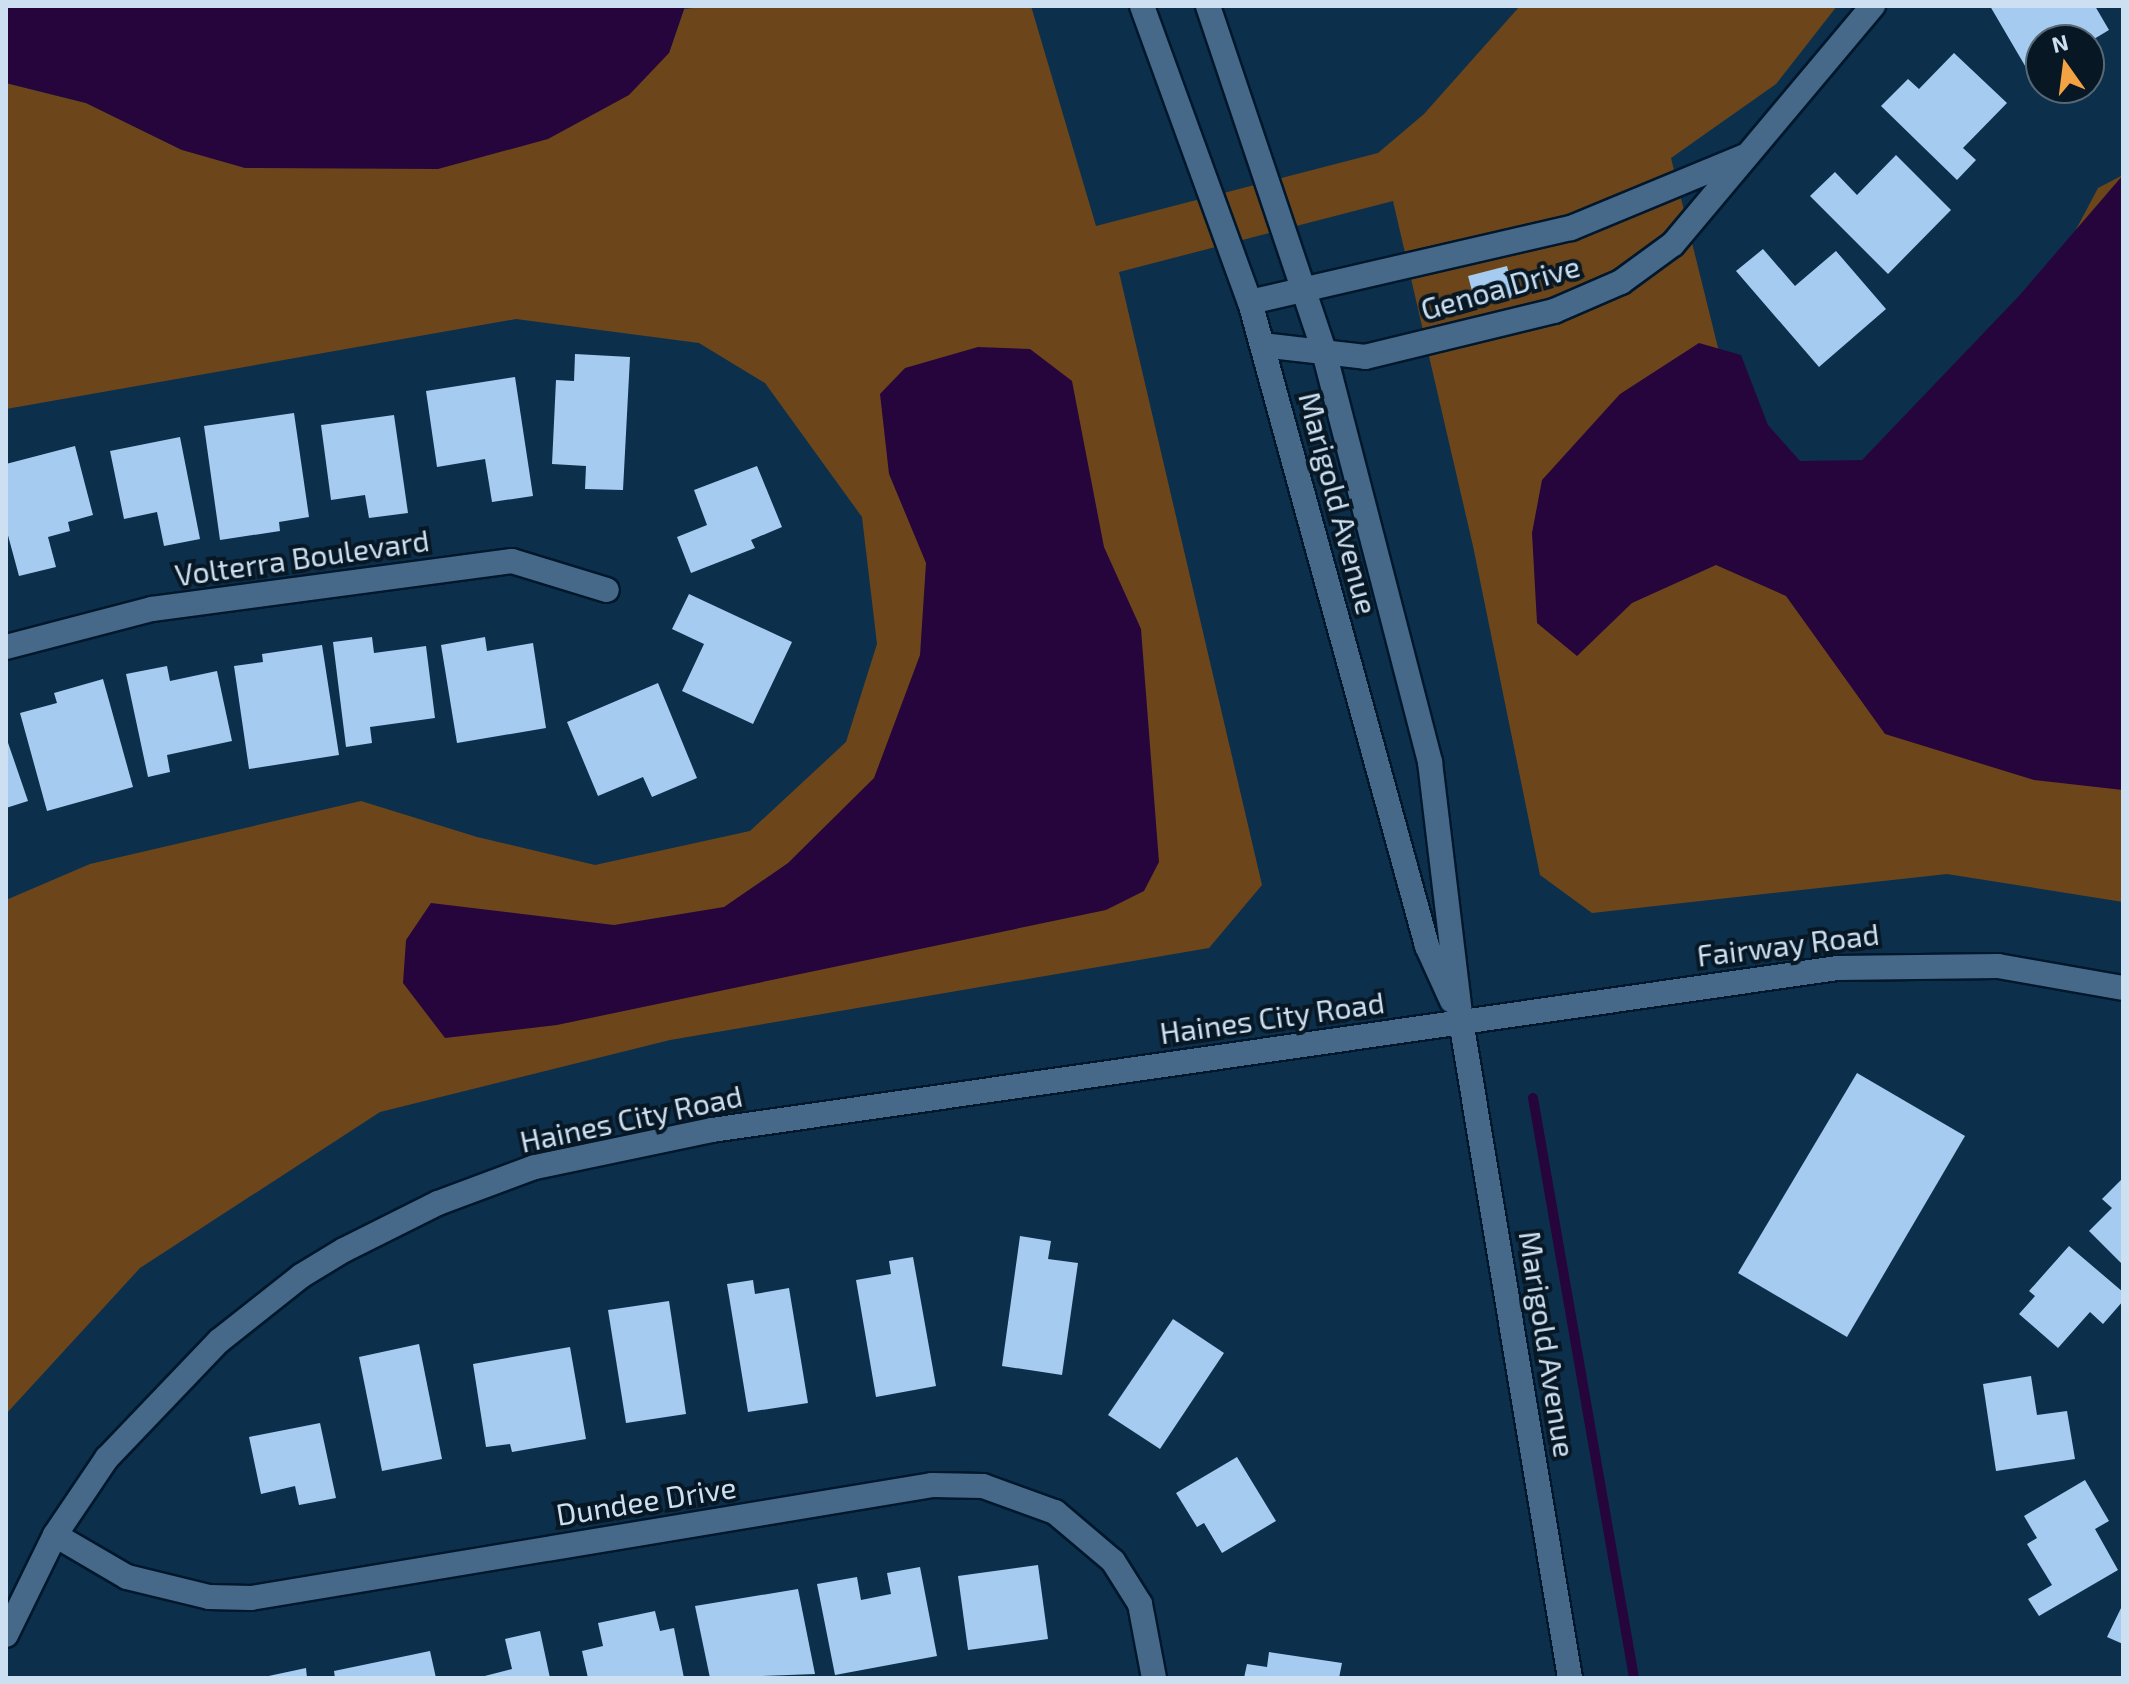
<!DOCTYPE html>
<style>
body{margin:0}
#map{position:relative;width:2129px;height:1684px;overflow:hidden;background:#0c304c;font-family:"Exo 2",sans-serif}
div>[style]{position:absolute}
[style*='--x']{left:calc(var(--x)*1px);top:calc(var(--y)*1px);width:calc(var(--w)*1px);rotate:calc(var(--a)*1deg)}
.green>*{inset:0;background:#6c461a}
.water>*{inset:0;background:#26053c}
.stream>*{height:10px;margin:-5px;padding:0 5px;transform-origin:5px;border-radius:5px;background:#26053c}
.building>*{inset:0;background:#a5ccf0}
.roads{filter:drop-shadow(2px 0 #00172c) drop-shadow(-2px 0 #00172c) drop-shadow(0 2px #00172c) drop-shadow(0 -2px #00172c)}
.street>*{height:24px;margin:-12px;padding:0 12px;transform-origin:12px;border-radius:12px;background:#46698a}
.secondary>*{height:24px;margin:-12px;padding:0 12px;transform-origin:12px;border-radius:12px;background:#46698a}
span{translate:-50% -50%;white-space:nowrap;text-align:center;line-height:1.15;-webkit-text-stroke:8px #081724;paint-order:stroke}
.street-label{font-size:30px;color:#cce0f2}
.frame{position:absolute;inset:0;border:8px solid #cce0f2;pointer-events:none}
.north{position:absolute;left:2025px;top:24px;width:80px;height:80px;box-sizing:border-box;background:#081724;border:2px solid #566776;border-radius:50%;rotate:346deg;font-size:22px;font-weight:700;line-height:32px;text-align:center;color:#cce0f2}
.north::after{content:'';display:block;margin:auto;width:28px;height:36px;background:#f4a344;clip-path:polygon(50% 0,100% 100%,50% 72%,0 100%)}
</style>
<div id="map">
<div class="green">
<i style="clip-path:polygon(712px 6px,1031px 6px,1096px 226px,1378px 153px,1424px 114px,1520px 6px,1837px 6px,1776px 84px,1671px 158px,1727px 384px,1768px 467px,1845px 472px,1929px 413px,2044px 290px,2098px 188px,2123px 175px,2123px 902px,1947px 874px,1592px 913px,1540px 875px,1473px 546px,1393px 201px,1119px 272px,1262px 885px,1209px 948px,670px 1040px,380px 1112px,140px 1268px,6px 1414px,6px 900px,90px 864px,361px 801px,477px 837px,595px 865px,750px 831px,846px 742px,877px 644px,862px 517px,765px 383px,699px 343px,516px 319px,6px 409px,6px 83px,86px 103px,182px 150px,669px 53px,684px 9px)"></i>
</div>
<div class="water">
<i style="clip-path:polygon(6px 6px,683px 6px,684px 9px,669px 53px,629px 95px,548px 139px,438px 169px,245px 168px,182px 150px,86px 103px,6px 83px)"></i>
<i style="clip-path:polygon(2123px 175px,2123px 790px,2034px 780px,1885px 734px,1786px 596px,1716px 565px,1632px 603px,1577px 656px,1537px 623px,1532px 533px,1542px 480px,1620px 394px,1699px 343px,1741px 355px,1768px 425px,1800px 461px,1862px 460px,2018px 297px)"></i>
<i style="clip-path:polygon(978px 347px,1030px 349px,1072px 381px,1104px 547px,1141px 629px,1159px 862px,1144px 891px,1106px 910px,557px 1025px,445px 1038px,403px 983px,406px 940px,431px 903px,614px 925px,724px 907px,788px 863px,874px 778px,920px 655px,926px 563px,889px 474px,880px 394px,905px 368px)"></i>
</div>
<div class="stream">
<i style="--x:1533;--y:1098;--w:589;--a:80.12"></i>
</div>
<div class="building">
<i style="clip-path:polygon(1990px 6px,2095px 6px,2109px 30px,2089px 42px,2041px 40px,2041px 71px,2031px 76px)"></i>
<i style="clip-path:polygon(1954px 53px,2007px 103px,1963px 148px,1976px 160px,1957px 180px,1881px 106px,1908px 79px,1919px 89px)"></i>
<i style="clip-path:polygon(1896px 155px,1951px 210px,1888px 274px,1810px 196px,1835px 172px,1857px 195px)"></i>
<i style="clip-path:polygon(1763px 249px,1795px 286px,1836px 251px,1886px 309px,1819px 367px,1736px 271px)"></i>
<i style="clip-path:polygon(1507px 266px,1515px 297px,1476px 306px,1468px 276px)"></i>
<i style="clip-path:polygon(575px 354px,630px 357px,623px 490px,585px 489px,586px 466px,552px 464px,556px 380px,574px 381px)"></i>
<i style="clip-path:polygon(515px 377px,533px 496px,492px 502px,485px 459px,437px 467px,426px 391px)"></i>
<i style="clip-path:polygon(294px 413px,309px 517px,279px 522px,280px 531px,220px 540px,204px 426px)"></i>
<i style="clip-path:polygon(394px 415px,408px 513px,369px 518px,365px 495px,331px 500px,321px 425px)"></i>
<i style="clip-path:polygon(180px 437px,200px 539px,164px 546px,157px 512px,124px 519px,110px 451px)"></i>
<i style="clip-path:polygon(75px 446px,93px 515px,68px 522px,70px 531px,48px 537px,56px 567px,19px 576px,6px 528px,6px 464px)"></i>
<i style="clip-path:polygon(757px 466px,782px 527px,751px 540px,755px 548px,691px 573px,677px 537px,707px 525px,694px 490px)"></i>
<i style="clip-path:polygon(689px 594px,792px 642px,753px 724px,682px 691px,704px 644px,672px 629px)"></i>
<i style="clip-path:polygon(372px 637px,374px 653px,426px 646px,435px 718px,370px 727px,372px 743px,346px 747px,333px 642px)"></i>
<i style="clip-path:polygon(485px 637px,487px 651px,533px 643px,546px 728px,457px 743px,441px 645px)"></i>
<i style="clip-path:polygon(322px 645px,339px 755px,249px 769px,234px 666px,263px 662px,262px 654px)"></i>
<i style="clip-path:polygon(167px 666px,170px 681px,217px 671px,232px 741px,167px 755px,170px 772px,148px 777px,126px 674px)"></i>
<i style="clip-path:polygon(103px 679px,133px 787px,47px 811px,20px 713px,57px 703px,54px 693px)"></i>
<i style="clip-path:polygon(658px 683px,697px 778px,652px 797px,643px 777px,598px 796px,567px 722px)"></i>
<i style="clip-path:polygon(6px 737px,28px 801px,6px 808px)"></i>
<i style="clip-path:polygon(1857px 1073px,1965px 1136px,1847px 1337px,1738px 1273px)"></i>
<i style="clip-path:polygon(2123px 1178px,2123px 1265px,2089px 1231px,2112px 1208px,2102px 1199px)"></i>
<i style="clip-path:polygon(1020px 1236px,1051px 1241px,1048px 1259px,1078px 1263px,1062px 1375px,1002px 1366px)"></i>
<i style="clip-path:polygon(2069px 1246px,2123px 1292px,2123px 1301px,2103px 1324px,2090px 1312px,2058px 1348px,2019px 1314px,2035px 1296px,2029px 1291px)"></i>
<i style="clip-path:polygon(913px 1257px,936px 1386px,876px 1397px,856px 1280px,891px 1274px,889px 1261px)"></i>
<i style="clip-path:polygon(753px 1280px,755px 1294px,789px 1288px,808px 1403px,748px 1412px,727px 1284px)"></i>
<i style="clip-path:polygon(669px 1301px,686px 1414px,626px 1423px,608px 1310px)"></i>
<i style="clip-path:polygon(1173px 1319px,1224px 1353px,1160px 1449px,1108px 1415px)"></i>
<i style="clip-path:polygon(419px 1344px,442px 1459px,382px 1471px,359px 1357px)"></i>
<i style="clip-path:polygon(570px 1347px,586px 1439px,512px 1452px,510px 1444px,486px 1447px,473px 1364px)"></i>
<i style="clip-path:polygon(2031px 1376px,2037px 1415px,2067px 1411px,2075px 1459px,1996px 1471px,1983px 1384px)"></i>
<i style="clip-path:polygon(320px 1423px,336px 1498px,299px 1505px,295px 1486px,261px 1494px,249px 1437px)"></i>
<i style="clip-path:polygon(1237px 1457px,1276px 1521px,1222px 1553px,1204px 1523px,1197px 1527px,1176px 1493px)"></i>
<i style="clip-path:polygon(2085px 1480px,2109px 1521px,2095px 1529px,2118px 1570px,2039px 1616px,2028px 1599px,2052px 1585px,2027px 1544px,2037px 1538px,2024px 1516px)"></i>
<i style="clip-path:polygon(1038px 1565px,1048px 1639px,968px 1650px,958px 1576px)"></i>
<i style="clip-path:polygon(920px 1567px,937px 1656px,835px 1675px,817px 1584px,857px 1577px,861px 1600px,891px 1594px,887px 1573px)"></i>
<i style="clip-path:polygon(798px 1589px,815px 1674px,710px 1678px,695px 1606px)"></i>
<i style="clip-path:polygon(2123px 1604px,2123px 1644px,2107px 1637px)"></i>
<i style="clip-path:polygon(655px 1611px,660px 1631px,674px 1628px,684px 1678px,588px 1678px,582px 1651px,603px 1646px,598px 1623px)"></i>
<i style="clip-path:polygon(540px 1631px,550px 1678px,477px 1678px,512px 1669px,505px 1639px)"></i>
<i style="clip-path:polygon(430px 1651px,436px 1678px,335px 1678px,334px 1671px)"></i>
<i style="clip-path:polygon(1269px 1652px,1342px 1663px,1339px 1678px,1244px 1678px,1247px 1664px,1267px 1667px)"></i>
<i style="clip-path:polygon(306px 1668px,307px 1678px,264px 1678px,264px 1677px)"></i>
</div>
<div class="roads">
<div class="street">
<i style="--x:1250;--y:302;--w:329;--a:-13"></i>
<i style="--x:1571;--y:228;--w:188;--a:-22.5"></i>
<i style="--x:1262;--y:345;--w:104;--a:6.6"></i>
<i style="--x:1365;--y:357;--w:195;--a:-13.7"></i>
<i style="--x:1554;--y:311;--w:73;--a:-23.4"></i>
<i style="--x:1621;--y:282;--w:64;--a:-36.2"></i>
<i style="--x:1673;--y:244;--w:311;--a:-50"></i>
<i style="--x:6;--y:647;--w:151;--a:-14.6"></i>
<i style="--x:152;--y:609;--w:363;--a:-7.6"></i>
<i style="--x:512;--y:561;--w:99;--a:17"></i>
<i style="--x:55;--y:1535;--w:83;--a:30.3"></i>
<i style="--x:127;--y:1577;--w:84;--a:13.7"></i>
<i style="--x:209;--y:1597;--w:42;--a:1.4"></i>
<i style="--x:251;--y:1598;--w:690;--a:-9.42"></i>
<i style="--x:932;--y:1485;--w:51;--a:1.1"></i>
<i style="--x:983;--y:1486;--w:77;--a:19.9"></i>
<i style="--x:1055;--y:1512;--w:76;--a:40.2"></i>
<i style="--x:1113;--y:1561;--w:51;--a:57.9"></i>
<i style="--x:1140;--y:1604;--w:75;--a:79.3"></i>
</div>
<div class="secondary">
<i style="--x:1142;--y:6;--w:315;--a:70"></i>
<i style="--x:1250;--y:302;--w:668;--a:74.63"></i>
<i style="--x:1427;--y:946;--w:60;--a:65.6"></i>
<i style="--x:1208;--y:6;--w:361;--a:71.4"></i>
<i style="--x:1323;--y:348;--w:428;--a:75.5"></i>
<i style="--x:1430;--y:762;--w:261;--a:83.2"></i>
<i style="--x:1461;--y:1021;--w:666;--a:80.58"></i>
<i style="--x:6;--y:1635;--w:111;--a:-63.9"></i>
<i style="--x:55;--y:1535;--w:93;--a:-56"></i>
<i style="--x:107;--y:1458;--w:162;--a:-46.3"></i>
<i style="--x:219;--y:1341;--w:105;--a:-38.4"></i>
<i style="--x:301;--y:1276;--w:50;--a:-31.2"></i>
<i style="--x:344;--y:1250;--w:105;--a:-26.6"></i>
<i style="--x:438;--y:1203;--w:103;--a:-20.4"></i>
<i style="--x:535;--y:1167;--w:181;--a:-11.8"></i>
<i style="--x:712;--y:1130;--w:1137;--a:-8.19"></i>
<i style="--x:1837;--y:968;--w:161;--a:-0.7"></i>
<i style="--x:1998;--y:966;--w:127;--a:10"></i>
</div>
</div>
<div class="street-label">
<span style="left:1500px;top:287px;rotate:-16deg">Genoa Drive</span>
<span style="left:1339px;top:503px;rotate:75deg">Marigold Avenue</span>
<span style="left:302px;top:557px;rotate:-8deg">Volterra Boulevard</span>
<span style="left:1788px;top:944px;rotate:-7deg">Fairway Road</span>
<span style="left:1272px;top:1017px;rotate:-8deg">Haines City Road</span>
<span style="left:631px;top:1118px;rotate:-12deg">Haines City Road</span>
<span style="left:1548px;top:1344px;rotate:81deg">Marigold Avenue</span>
<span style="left:646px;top:1500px;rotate:-9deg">Dundee Drive</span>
</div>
<div class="frame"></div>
<div class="north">N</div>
</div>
